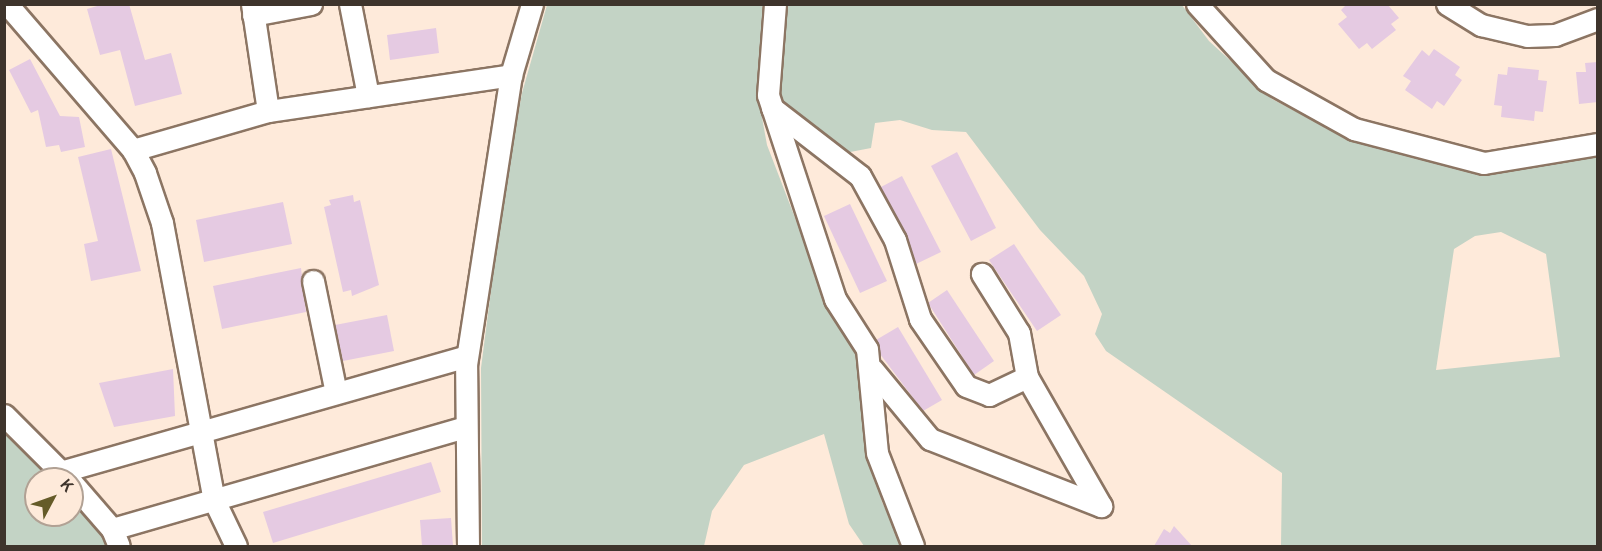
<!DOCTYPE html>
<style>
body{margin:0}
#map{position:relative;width:1602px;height:551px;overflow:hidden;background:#feeada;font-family:Overpass,sans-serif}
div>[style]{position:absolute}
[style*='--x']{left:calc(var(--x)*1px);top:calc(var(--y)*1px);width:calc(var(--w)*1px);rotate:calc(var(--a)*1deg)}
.green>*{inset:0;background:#c3d3c5}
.building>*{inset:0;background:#e5cae2}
.roads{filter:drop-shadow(2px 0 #8c7563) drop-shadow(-2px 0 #8c7563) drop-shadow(0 2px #8c7563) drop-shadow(0 -2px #8c7563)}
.minor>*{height:21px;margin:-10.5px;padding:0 10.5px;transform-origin:10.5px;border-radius:10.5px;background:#fff}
span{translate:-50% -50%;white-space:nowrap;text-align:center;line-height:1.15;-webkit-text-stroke:4.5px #feeada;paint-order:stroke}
.frame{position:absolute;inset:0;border:6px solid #3e342c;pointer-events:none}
.north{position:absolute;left:24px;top:467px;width:60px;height:60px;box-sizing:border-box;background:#feeada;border:2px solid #b1a194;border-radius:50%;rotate:49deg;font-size:16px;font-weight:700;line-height:24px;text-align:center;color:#3e342c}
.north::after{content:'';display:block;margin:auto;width:21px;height:27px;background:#655b28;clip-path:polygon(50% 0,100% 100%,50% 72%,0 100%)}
</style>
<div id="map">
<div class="green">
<i style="clip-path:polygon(547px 5px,767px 5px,757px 90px,767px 145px,834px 319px,858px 345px,860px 397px,882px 502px,903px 546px,864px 546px,849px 524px,824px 434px,744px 465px,712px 511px,704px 546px,482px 546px,481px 368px,504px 190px,522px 93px)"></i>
<i style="clip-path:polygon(evenodd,786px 5px,1182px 5px,1209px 41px,1272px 99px,1344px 137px,1483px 173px,1597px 154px,1597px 546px,1281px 546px,1282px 473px,1106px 351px,1095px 334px,1102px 314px,1084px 276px,1040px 230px,966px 132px,932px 130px,900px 120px,875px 123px,871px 148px,845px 153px,784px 106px,778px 89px,786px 5px,1501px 232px,1546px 254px,1560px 357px,1436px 370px,1454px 249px,1475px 236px,1501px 232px)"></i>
<i style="clip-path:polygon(4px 426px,58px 479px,36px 479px,36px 515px,72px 515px,72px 493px,109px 546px,5px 546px)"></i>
</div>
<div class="building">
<i style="clip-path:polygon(104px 4px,129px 4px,145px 60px,171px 53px,182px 94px,135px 106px,120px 50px,100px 55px,87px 9px)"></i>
<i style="clip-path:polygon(1347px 4px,1388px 5px,1399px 18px,1391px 24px,1396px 30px,1372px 49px,1367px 43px,1359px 49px,1338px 24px,1347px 17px,1341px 10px)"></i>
<i style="clip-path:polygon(436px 28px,439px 53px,390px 60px,387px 35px)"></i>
<i style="clip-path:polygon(1434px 49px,1460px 67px,1455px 75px,1462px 80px,1444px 106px,1437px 101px,1432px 109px,1405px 90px,1411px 81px,1403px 76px,1422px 50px,1429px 56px)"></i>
<i style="clip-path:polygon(30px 59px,60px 116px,79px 117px,85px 147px,61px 152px,59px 145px,46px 147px,38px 110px,31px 113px,9px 70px)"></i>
<i style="clip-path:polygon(1598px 62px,1598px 102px,1579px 104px,1576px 72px,1586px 72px,1585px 63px)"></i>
<i style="clip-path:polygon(1508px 67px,1539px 70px,1538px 80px,1547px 81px,1543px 112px,1535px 111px,1534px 121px,1501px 117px,1502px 106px,1494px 105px,1498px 74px,1507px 75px)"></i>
<i style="clip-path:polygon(111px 149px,141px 271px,91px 281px,84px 244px,98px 241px,78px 157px)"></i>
<i style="clip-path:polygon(957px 152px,996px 228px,971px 241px,931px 166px)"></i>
<i style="clip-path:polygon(902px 176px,941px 252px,916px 264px,881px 187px)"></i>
<i style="clip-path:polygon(353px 195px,354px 202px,360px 200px,379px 285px,352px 296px,351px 290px,343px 292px,324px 207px,331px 205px,329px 200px)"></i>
<i style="clip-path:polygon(283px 202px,292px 244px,204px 262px,196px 220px)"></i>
<i style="clip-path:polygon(850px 204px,887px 281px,860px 293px,824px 216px)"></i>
<i style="clip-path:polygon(1014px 244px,1061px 315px,1037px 331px,989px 260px)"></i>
<i style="clip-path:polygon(301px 268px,306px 312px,222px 329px,213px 286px)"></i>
<i style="clip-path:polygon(947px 290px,994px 361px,974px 375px,928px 303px)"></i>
<i style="clip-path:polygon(387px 315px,394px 351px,343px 361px,335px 325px)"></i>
<i style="clip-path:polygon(898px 327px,942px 400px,923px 411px,880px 354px,876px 340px)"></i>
<i style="clip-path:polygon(173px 369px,175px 416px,114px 427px,99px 383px)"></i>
<i style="clip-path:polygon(431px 462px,441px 492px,273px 543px,263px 512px)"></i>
<i style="clip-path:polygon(451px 518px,453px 546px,422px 546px,420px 520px)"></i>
<i style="clip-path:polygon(1174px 526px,1192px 546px,1154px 546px,1164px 529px,1170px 533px)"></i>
</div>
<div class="roads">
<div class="minor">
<i style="--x:7;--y:4;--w:193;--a:49.2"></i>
<i style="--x:133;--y:150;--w:26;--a:62"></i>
<i style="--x:145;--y:173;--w:53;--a:71.2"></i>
<i style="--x:162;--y:223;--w:282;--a:79.4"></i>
<i style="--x:214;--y:500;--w:51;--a:64.4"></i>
<i style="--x:252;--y:4;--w:108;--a:81.5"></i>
<i style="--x:350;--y:4;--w:94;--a:78.9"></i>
<i style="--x:775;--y:4;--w:91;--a:94.4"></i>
<i style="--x:768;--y:95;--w:215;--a:71.8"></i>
<i style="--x:835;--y:299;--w:59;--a:57.4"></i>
<i style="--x:867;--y:349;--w:104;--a:84.5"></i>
<i style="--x:877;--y:453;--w:100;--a:68.8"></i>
<i style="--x:1197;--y:4;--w:103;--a:47.8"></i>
<i style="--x:1266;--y:80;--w:101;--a:29.1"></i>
<i style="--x:1354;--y:129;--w:134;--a:14.7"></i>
<i style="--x:1484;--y:163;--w:116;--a:-9.5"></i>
<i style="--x:1447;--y:4;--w:40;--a:32"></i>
<i style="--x:1481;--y:25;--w:47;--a:13.4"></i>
<i style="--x:1527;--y:36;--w:28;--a:-2"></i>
<i style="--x:1555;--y:35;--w:46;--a:-20.4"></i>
<i style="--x:253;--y:15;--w:59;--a:-10.7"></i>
<i style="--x:772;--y:108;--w:111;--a:37.7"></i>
<i style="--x:860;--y:176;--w:73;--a:61.3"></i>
<i style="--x:895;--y:240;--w:83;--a:72.4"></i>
<i style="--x:920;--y:319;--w:81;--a:55.5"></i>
<i style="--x:966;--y:386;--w:25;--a:21"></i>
<i style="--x:989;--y:395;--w:42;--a:-25.3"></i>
<i style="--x:133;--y:150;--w:141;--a:-16.1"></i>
<i style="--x:268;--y:111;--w:246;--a:-8.4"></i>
<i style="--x:313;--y:281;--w:114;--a:78.4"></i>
<i style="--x:872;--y:369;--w:91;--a:50.4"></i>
<i style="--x:930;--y:439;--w:184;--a:21.4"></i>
<i style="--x:1101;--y:506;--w:149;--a:-119.8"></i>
<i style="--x:1027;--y:377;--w:45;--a:-100.3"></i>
<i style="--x:1019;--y:333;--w:70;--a:-122.1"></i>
<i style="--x:4;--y:415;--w:91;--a:45"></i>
<i style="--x:60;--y:472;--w:423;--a:-15.9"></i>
<i style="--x:72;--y:483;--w:61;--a:49"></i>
<i style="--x:112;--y:529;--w:18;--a:68"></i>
<i style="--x:112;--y:529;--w:365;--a:-16.1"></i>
<i style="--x:468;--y:546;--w:181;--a:-90.6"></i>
<i style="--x:466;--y:365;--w:293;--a:-81.2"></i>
<i style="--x:511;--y:75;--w:74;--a:-73.5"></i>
</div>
</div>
<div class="frame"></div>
<div class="north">K</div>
</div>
